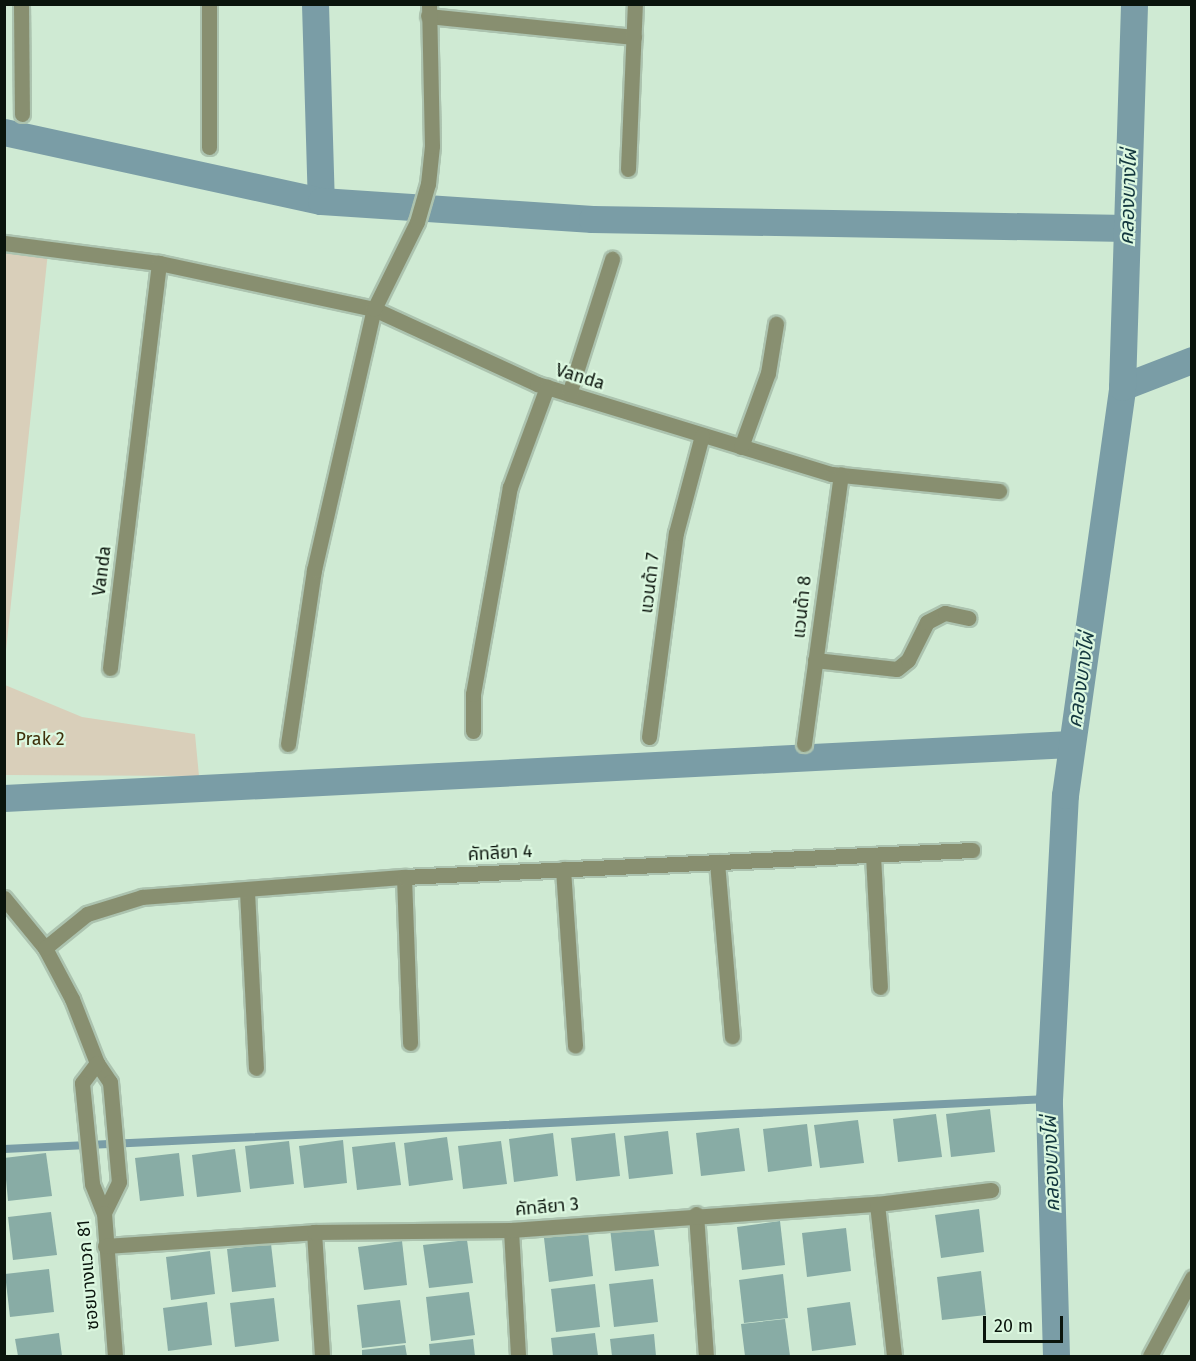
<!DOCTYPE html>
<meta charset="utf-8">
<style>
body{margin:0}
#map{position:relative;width:1196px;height:1361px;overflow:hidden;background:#cfead3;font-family:"Fira Sans","Noto Sans Thai",sans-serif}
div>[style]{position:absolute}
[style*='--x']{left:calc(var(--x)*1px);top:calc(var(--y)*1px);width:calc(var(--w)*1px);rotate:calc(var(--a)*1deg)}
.green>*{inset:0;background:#d9cfba}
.stream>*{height:8px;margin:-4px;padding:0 4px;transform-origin:4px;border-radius:4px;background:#7a9da6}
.canal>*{height:27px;margin:-13.5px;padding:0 13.5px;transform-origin:13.5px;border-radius:13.5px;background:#7a9da6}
.building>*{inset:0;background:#88aca5}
.roads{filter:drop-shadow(2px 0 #acc3af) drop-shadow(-2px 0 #acc3af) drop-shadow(0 2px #acc3af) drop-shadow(0 -2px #acc3af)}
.minor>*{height:15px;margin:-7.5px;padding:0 7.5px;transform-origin:7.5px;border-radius:7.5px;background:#888f70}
span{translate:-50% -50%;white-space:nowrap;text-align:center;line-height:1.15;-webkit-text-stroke:4.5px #dcf8e0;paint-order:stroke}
.street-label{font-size:18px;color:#0a140c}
.park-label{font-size:18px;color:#3e2f09}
.water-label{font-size:20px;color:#12363d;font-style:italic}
.frame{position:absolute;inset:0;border:6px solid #0a140c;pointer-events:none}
.scale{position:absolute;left:983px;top:1316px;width:80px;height:27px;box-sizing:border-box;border:3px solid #0a140c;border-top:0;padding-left:8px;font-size:18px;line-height:21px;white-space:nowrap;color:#0a140c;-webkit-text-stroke:4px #dcf8e0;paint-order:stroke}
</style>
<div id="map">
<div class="green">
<i style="clip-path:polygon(5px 243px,48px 252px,5px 660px)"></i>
<i style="clip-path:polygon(5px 685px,82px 717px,195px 734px,199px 776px,5px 775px)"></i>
</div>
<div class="stream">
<i style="--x:4;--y:1149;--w:1046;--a:-2.74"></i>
</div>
<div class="canal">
<i style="--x:315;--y:4;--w:197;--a:88.3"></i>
<i style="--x:4;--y:132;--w:324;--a:12.3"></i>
<i style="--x:321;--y:201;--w:272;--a:3.8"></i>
<i style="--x:592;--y:219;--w:535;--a:0.96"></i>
<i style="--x:1122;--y:387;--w:75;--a:-21.1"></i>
<i style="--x:4;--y:798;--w:1068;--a:-2.9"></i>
<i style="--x:1056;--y:1356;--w:257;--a:-91.6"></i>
<i style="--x:1049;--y:1099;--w:304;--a:-87"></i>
<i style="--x:1065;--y:795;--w:412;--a:-82"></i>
<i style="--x:1122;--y:387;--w:383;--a:-88.2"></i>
</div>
<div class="building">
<i style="clip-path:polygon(990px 1109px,995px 1152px,951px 1157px,946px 1114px)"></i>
<i style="clip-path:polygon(936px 1114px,942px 1157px,898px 1162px,893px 1119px)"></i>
<i style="clip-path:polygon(858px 1120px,864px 1163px,820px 1168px,814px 1125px)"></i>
<i style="clip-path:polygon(807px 1124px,812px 1166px,768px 1172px,763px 1129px)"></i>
<i style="clip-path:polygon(739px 1128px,745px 1171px,701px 1176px,696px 1133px)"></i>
<i style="clip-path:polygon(668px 1131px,673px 1174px,629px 1179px,624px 1136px)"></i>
<i style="clip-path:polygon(553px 1133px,558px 1176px,514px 1182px,509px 1139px)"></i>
<i style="clip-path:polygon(615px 1133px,620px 1176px,576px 1181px,571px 1138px)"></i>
<i style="clip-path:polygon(447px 1137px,453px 1180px,409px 1186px,404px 1143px)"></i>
<i style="clip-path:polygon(343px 1140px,347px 1183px,304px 1188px,299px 1146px)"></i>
<i style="clip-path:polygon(289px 1141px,294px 1184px,250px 1189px,245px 1146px)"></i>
<i style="clip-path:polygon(501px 1141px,507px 1184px,463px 1189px,458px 1146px)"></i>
<i style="clip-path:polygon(395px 1142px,401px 1185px,357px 1190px,352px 1147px)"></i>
<i style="clip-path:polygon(235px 1149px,241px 1192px,197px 1197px,192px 1155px)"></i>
<i style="clip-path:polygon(46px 1153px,52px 1196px,8px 1201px,4px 1158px)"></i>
<i style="clip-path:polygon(179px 1153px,184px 1196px,140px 1201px,135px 1158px)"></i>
<i style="clip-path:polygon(979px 1209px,984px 1252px,941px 1258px,935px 1215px)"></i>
<i style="clip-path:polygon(51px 1212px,57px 1255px,13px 1260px,8px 1217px)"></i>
<i style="clip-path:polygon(780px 1221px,785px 1265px,742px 1270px,737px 1227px)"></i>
<i style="clip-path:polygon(653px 1222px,659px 1266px,615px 1271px,610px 1228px)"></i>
<i style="clip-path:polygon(846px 1228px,851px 1271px,807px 1277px,802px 1233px)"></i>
<i style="clip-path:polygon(588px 1233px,593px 1276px,549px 1282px,544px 1238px)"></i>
<i style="clip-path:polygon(467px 1240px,473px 1283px,429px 1288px,423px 1245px)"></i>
<i style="clip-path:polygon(402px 1241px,407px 1285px,364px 1290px,358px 1247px)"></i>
<i style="clip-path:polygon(271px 1244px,276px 1287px,232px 1292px,227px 1249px)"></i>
<i style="clip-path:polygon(210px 1251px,215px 1294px,171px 1300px,166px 1257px)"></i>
<i style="clip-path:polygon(49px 1269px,54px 1312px,10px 1317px,5px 1274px)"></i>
<i style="clip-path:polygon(981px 1271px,986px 1315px,942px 1320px,937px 1277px)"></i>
<i style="clip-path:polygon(783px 1274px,788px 1318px,744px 1323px,739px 1280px)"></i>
<i style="clip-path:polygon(653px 1279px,658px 1322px,614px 1327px,609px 1284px)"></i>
<i style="clip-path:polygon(595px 1284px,600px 1327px,556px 1332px,551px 1289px)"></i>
<i style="clip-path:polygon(469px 1292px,475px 1335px,431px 1341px,426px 1297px)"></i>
<i style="clip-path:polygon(274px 1298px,279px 1341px,235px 1347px,230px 1303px)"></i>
<i style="clip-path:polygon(400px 1300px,406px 1343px,362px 1348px,357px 1305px)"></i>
<i style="clip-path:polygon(207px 1302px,212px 1345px,168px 1351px,163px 1308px)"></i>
<i style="clip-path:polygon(850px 1302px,856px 1345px,812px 1351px,807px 1308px)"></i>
<i style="clip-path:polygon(785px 1319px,790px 1356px,745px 1356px,741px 1324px)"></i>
<i style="clip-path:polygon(59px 1333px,62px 1356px,18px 1356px,15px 1339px)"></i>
<i style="clip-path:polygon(595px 1333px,598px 1356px,553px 1356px,551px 1338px)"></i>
<i style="clip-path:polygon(654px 1334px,656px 1356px,612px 1356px,610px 1339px)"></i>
<i style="clip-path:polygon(473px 1339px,475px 1356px,430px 1356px,429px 1344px)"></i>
<i style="clip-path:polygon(405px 1345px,407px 1356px,362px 1356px,362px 1350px)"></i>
</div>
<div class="roads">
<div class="minor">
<i style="--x:21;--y:4;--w:110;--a:89.5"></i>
<i style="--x:209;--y:4;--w:143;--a:90"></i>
<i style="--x:428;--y:16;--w:207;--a:5.8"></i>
<i style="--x:628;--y:169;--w:165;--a:-87.6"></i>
<i style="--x:4;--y:243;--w:156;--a:7.4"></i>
<i style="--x:159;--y:263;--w:220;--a:12.1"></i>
<i style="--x:374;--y:309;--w:179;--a:24.7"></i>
<i style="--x:537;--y:384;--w:308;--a:17"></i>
<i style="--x:832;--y:474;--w:168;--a:5.8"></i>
<i style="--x:569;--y:394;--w:142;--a:-72.3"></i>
<i style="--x:741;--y:447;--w:79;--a:-70"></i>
<i style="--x:768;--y:373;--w:50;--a:-80.7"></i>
<i style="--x:815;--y:660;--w:82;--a:6.3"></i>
<i style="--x:897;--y:669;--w:14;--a:-39"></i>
<i style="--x:908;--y:660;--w:42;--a:-63.4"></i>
<i style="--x:927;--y:622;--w:20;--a:-27"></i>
<i style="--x:945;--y:613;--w:24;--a:12"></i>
<i style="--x:110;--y:668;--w:408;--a:-83.1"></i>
<i style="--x:473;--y:731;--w:37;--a:-90"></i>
<i style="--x:473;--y:694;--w:210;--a:-79.9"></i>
<i style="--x:510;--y:487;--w:107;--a:-69.7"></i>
<i style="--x:649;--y:737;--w:206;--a:-82.5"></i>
<i style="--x:676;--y:533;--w:101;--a:-75.1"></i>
<i style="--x:288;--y:744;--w:176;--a:-81.5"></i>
<i style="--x:314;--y:570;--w:268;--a:-77.1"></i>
<i style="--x:374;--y:309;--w:97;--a:-63.7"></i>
<i style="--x:417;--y:222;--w:40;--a:-74"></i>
<i style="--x:428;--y:184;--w:38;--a:-84"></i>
<i style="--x:432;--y:146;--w:142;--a:-91.2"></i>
<i style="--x:804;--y:744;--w:272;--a:-82.2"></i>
<i style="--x:873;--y:855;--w:132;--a:87"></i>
<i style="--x:717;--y:862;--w:175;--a:85.1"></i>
<i style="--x:563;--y:869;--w:177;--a:86.1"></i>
<i style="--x:404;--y:877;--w:166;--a:87.9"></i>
<i style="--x:247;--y:891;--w:177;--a:87.1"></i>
<i style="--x:4;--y:898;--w:65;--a:50.6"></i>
<i style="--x:45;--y:948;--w:58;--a:62.1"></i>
<i style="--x:72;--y:999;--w:69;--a:68.7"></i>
<i style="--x:97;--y:1063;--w:23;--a:56"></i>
<i style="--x:110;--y:1082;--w:100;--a:84.9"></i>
<i style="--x:119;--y:1182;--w:34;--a:116"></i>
<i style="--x:45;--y:948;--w:54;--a:-39"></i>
<i style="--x:87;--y:914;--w:58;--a:-17.2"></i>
<i style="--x:142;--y:897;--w:263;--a:-4.4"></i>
<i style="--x:404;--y:877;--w:569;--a:-2.72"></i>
<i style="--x:97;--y:1063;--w:25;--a:127"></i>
<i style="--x:82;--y:1083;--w:101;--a:84.3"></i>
<i style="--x:92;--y:1184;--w:31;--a:68"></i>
<i style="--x:104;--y:1213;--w:143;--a:85.6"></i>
<i style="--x:877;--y:1204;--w:153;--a:83.6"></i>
<i style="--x:696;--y:1214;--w:142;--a:86"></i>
<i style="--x:511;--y:1230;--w:126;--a:86.8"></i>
<i style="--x:314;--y:1232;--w:124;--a:86.3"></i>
<i style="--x:105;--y:1246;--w:209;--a:-3.8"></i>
<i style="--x:314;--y:1232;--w:197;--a:-0.6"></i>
<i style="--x:511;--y:1230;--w:367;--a:-4.1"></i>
<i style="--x:877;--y:1204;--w:115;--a:-7"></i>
<i style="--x:1150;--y:1356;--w:89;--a:-61.7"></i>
</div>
</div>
<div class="street-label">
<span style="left:580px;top:377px;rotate:17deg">Vanda</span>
<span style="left:102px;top:571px;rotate:-83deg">Vanda</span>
<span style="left:650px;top:583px;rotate:-83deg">แวนด้า 7</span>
<span style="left:802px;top:607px;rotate:-84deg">แวนด้า 8</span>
<span style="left:500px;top:853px;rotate:-3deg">คัทลียา 4</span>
<span style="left:547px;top:1207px;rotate:-5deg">คัทลียา 3</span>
<span style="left:88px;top:1275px;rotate:-95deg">ซอยบางแวก 81</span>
</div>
<div class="park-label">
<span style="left:40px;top:739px">Prak 2</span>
</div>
<div class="water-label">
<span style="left:1128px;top:197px;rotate:-88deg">คลองบางไผ่</span>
<span style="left:1081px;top:680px;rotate:-82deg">คลองบางไผ่</span>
<span style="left:1051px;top:1164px;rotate:-92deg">คลองบางไผ่</span>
</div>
<div class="frame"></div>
<div class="scale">20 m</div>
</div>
